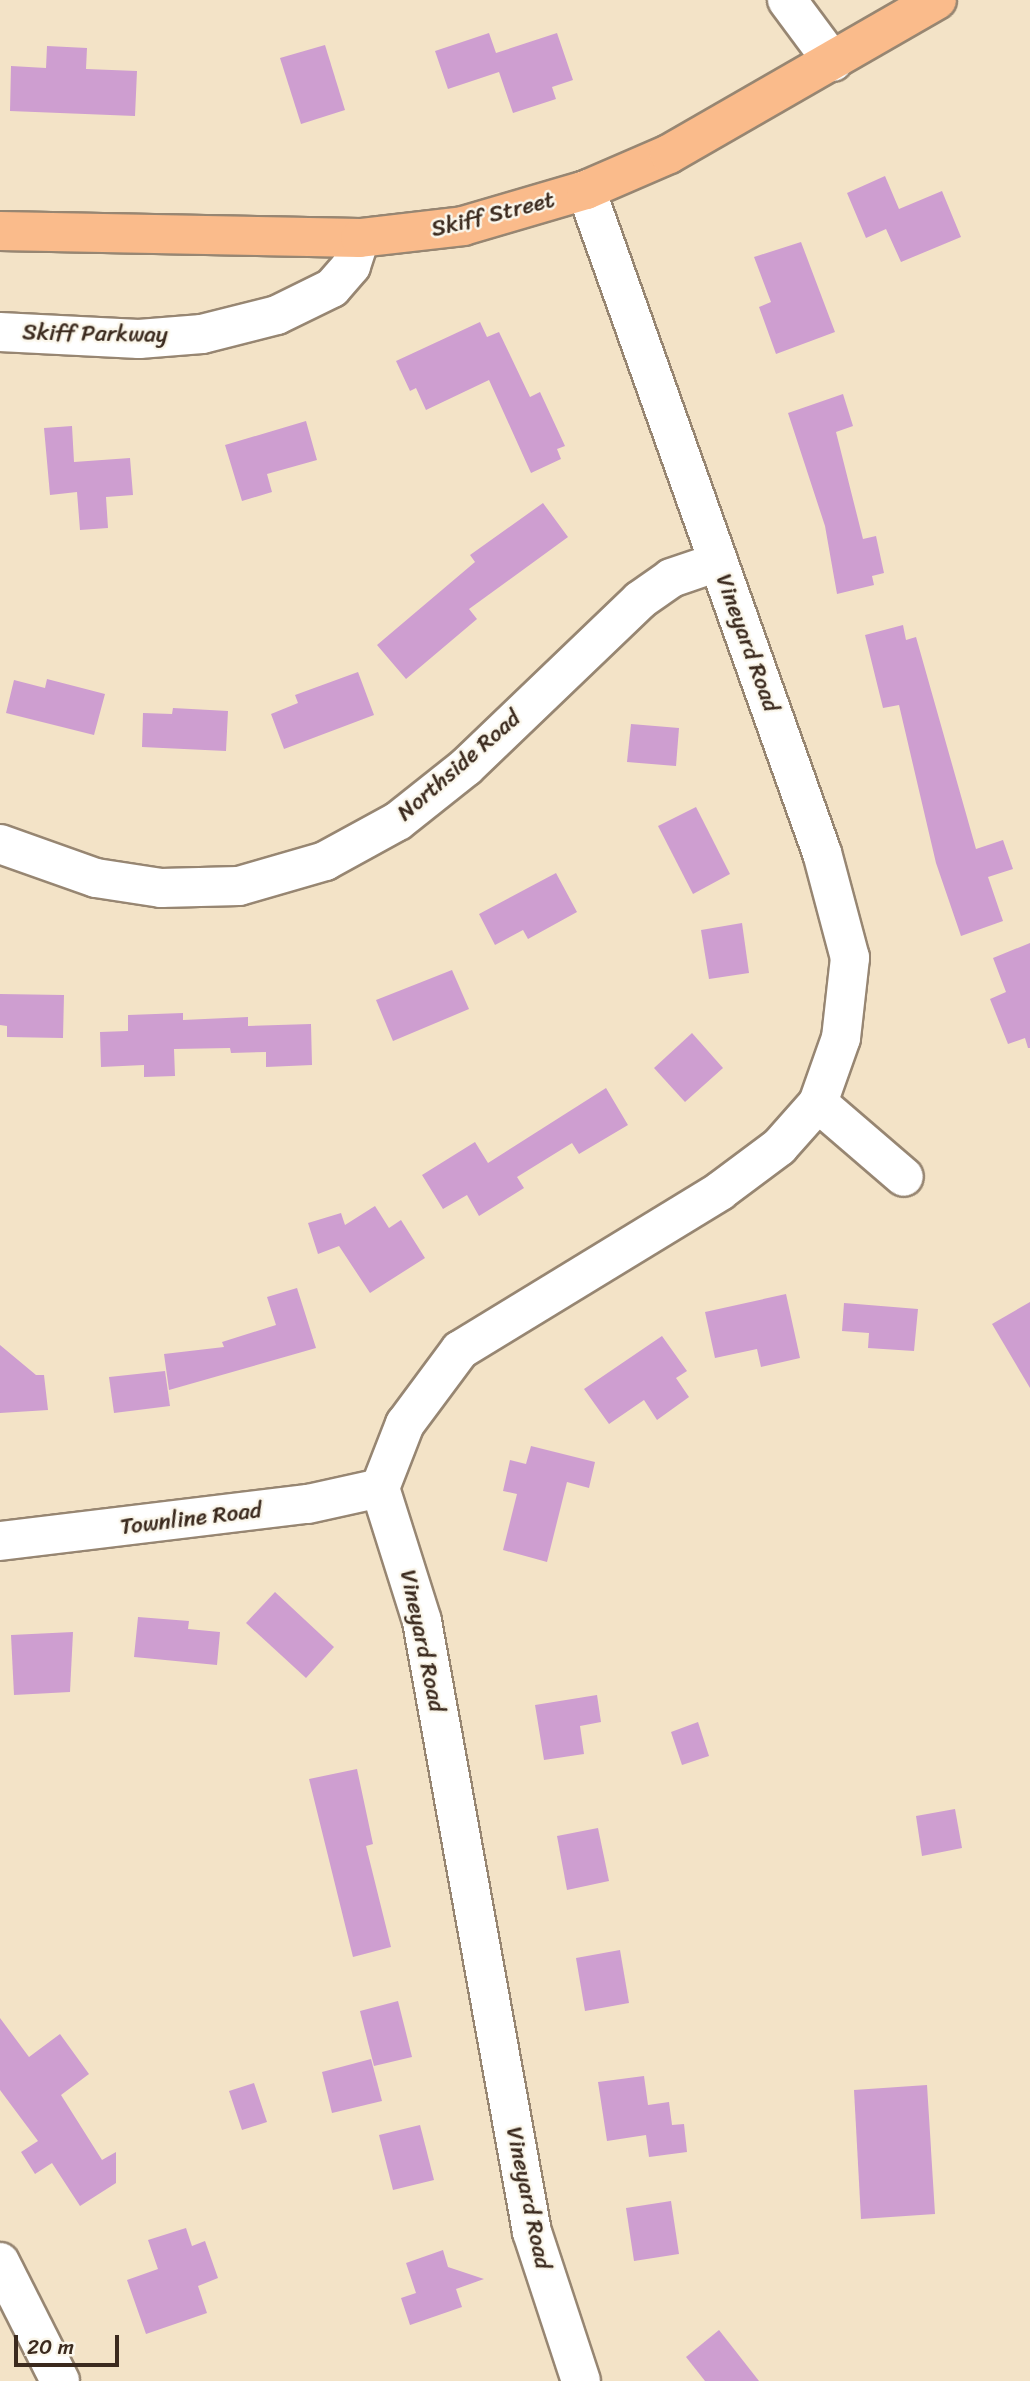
<!DOCTYPE html>
<style>
body{margin:0}
#map{position:relative;width:1030px;height:2381px;overflow:hidden;background:#f3e3c7;font-family:Sriracha,sans-serif}
div>[style]{position:absolute}
[style*='--x']{left:calc(var(--x)*1px);top:calc(var(--y)*1px);width:calc(var(--w)*1px);rotate:calc(var(--a)*1deg)}
.building>*{inset:0;background:#ce9ed0}
.roads{filter:drop-shadow(2px 0 #978672) drop-shadow(-2px 0 #978672) drop-shadow(0 2px #978672) drop-shadow(0 -2px #978672)}
.minor>*{height:38px;margin:-19px;padding:0 19px;transform-origin:19px;border-radius:19px;background:#fff}
.major>*{height:38px;margin:-19px;padding:0 19px;transform-origin:19px;border-radius:19px;background:#fabb8b}
span{translate:-50% -50%;white-space:nowrap;text-align:center;line-height:1.15;-webkit-text-stroke:5px #fbf7ec;paint-order:stroke}
.street-label{font-size:23px;color:#3b2a1e}
.scale{position:absolute;left:14px;top:2335px;width:105px;height:32px;box-sizing:border-box;border:4px solid #3b2a1e;border-top:0;padding-left:9px;font-size:21px;line-height:24px;white-space:nowrap;color:#3b2a1e;-webkit-text-stroke:5px #fbf7ec;paint-order:stroke}
</style>
<div id="map">
<div class="building">
<i style="clip-path:polygon(489px 33px,496px 53px,557px 33px,573px 80px,552px 87px,556px 99px,513px 113px,499px 72px,448px 89px,435px 51px)"></i>
<i style="clip-path:polygon(325px 45px,345px 110px,301px 124px,280px 58px)"></i>
<i style="clip-path:polygon(47px 46px,87px 48px,86px 69px,137px 71px,135px 116px,10px 111px,11px 66px,46px 68px)"></i>
<i style="clip-path:polygon(885px 176px,899px 209px,942px 191px,961px 237px,901px 262px,886px 229px,866px 238px,847px 193px)"></i>
<i style="clip-path:polygon(801px 242px,835px 332px,776px 354px,759px 307px,771px 302px,754px 257px)"></i>
<i style="clip-path:polygon(480px 322px,487px 337px,499px 332px,530px 397px,540px 392px,565px 446px,557px 449px,561px 459px,531px 473px,489px 380px,426px 410px,416px 388px,410px 391px,396px 361px)"></i>
<i style="clip-path:polygon(843px 394px,853px 426px,836px 432px,863px 539px,876px 536px,884px 573px,872px 576px,874px 585px,837px 594px,825px 526px,788px 413px)"></i>
<i style="clip-path:polygon(306px 421px,317px 460px,267px 474px,272px 492px,242px 501px,225px 445px)"></i>
<i style="clip-path:polygon(72px 426px,74px 462px,130px 458px,133px 495px,106px 497px,108px 528px,80px 530px,77px 492px,50px 495px,44px 428px)"></i>
<i style="clip-path:polygon(543px 503px,568px 537px,469px 609px,477px 619px,406px 679px,377px 645px,475px 562px,470px 555px)"></i>
<i style="clip-path:polygon(903px 625px,906px 640px,916px 637px,976px 849px,1003px 840px,1013px 869px,988px 877px,1003px 921px,961px 936px,936px 863px,899px 705px,883px 708px,865px 635px)"></i>
<i style="clip-path:polygon(358px 672px,374px 715px,284px 749px,271px 714px,298px 703px,295px 695px)"></i>
<i style="clip-path:polygon(47px 679px,105px 694px,94px 735px,6px 713px,14px 680px,45px 688px)"></i>
<i style="clip-path:polygon(173px 708px,228px 711px,226px 751px,142px 747px,143px 713px,172px 714px)"></i>
<i style="clip-path:polygon(631px 724px,679px 728px,676px 766px,627px 762px)"></i>
<i style="clip-path:polygon(696px 807px,730px 874px,693px 894px,658px 826px)"></i>
<i style="clip-path:polygon(556px 873px,577px 912px,528px 939px,523px 930px,495px 945px,479px 914px)"></i>
<i style="clip-path:polygon(742px 923px,749px 973px,709px 979px,701px 930px)"></i>
<i style="clip-path:polygon(1030px 943px,1030px 1048px,1028px 1048px,1025px 1038px,1008px 1044px,990px 999px,1006px 992px,993px 958px)"></i>
<i style="clip-path:polygon(452px 970px,469px 1009px,393px 1041px,376px 1000px)"></i>
<i style="clip-path:polygon(0 994px,64px 995px,63px 1038px,7px 1037px,7px 1026px,0 1025px)"></i>
<i style="clip-path:polygon(183px 1013px,183px 1020px,248px 1017px,248px 1026px,311px 1024px,312px 1065px,266px 1067px,266px 1052px,231px 1053px,230px 1048px,174px 1049px,175px 1076px,144px 1077px,144px 1065px,101px 1067px,100px 1032px,128px 1031px,128px 1015px)"></i>
<i style="clip-path:polygon(692px 1033px,723px 1068px,685px 1102px,654px 1068px)"></i>
<i style="clip-path:polygon(606px 1088px,628px 1125px,579px 1154px,572px 1143px,517px 1177px,524px 1188px,479px 1216px,467px 1195px,443px 1209px,422px 1175px,475px 1142px,488px 1163px)"></i>
<i style="clip-path:polygon(375px 1206px,389px 1228px,401px 1220px,425px 1258px,370px 1293px,339px 1246px,318px 1254px,308px 1223px,341px 1213px,345px 1225px)"></i>
<i style="clip-path:polygon(297px 1288px,316px 1348px,169px 1390px,164px 1354px,224px 1347px,222px 1342px,276px 1325px,267px 1297px)"></i>
<i style="clip-path:polygon(786px 1294px,800px 1358px,761px 1367px,757px 1349px,715px 1358px,705px 1312px)"></i>
<i style="clip-path:polygon(1030px 1302px,1030px 1388px,992px 1324px)"></i>
<i style="clip-path:polygon(844px 1303px,918px 1309px,914px 1351px,868px 1348px,869px 1333px,842px 1331px)"></i>
<i style="clip-path:polygon(662px 1336px,687px 1371px,676px 1378px,689px 1397px,657px 1420px,644px 1400px,609px 1424px,584px 1389px)"></i>
<i style="clip-path:polygon(0 1345px,36px 1375px,44px 1375px,48px 1410px,0 1413px)"></i>
<i style="clip-path:polygon(165px 1371px,170px 1406px,114px 1413px,109px 1377px)"></i>
<i style="clip-path:polygon(531px 1446px,595px 1462px,589px 1488px,567px 1482px,547px 1562px,503px 1550px,517px 1494px,503px 1491px,510px 1460px,526px 1464px)"></i>
<i style="clip-path:polygon(275px 1592px,334px 1647px,306px 1678px,246px 1623px)"></i>
<i style="clip-path:polygon(138px 1617px,189px 1621px,188px 1629px,220px 1632px,217px 1665px,134px 1657px)"></i>
<i style="clip-path:polygon(73px 1632px,70px 1692px,14px 1695px,11px 1635px)"></i>
<i style="clip-path:polygon(597px 1695px,601px 1722px,580px 1726px,584px 1754px,544px 1760px,535px 1705px)"></i>
<i style="clip-path:polygon(698px 1722px,709px 1756px,682px 1765px,671px 1732px)"></i>
<i style="clip-path:polygon(357px 1769px,373px 1844px,366px 1846px,391px 1947px,353px 1957px,309px 1779px)"></i>
<i style="clip-path:polygon(955px 1809px,962px 1848px,922px 1856px,916px 1816px)"></i>
<i style="clip-path:polygon(598px 1828px,609px 1881px,567px 1890px,557px 1836px)"></i>
<i style="clip-path:polygon(620px 1950px,629px 2003px,585px 2011px,576px 1958px)"></i>
<i style="clip-path:polygon(398px 2001px,412px 2057px,374px 2066px,360px 2011px)"></i>
<i style="clip-path:polygon(0 2018px,29px 2057px,60px 2034px,89px 2074px,61px 2095px,102px 2160px,116px 2152px,116px 2183px,80px 2206px,52px 2163px,35px 2174px,21px 2152px,38px 2141px,0 2090px)"></i>
<i style="clip-path:polygon(371px 2059px,382px 2101px,332px 2113px,322px 2072px)"></i>
<i style="clip-path:polygon(644px 2076px,648px 2105px,669px 2102px,672px 2125px,684px 2124px,687px 2152px,649px 2157px,646px 2135px,607px 2141px,598px 2082px)"></i>
<i style="clip-path:polygon(254px 2083px,267px 2122px,242px 2130px,229px 2091px)"></i>
<i style="clip-path:polygon(927px 2085px,935px 2214px,861px 2219px,854px 2090px)"></i>
<i style="clip-path:polygon(420px 2125px,434px 2180px,393px 2190px,379px 2135px)"></i>
<i style="clip-path:polygon(671px 2201px,679px 2254px,634px 2261px,626px 2208px)"></i>
<i style="clip-path:polygon(186px 2228px,192px 2246px,205px 2241px,218px 2278px,198px 2286px,207px 2313px,146px 2334px,127px 2280px,158px 2269px,148px 2240px)"></i>
<i style="clip-path:polygon(443px 2250px,448px 2267px,484px 2279px,456px 2289px,462px 2307px,410px 2325px,401px 2298px,416px 2293px,406px 2263px)"></i>
<i style="clip-path:polygon(719px 2330px,759px 2381px,705px 2381px,686px 2357px)"></i>
</div>
<div class="roads">
<div class="minor">
<i style="--x:787;--y:0;--w:77;--a:53.4"></i>
<i style="--x:0;--y:332;--w:139;--a:2.9"></i>
<i style="--x:139;--y:339;--w:63;--a:-4.5"></i>
<i style="--x:202;--y:334;--w:77;--a:-14.2"></i>
<i style="--x:277;--y:315;--w:61;--a:-26.1"></i>
<i style="--x:332;--y:288;--w:29;--a:-49"></i>
<i style="--x:351;--y:266;--w:29;--a:-72"></i>
<i style="--x:0;--y:844;--w:102;--a:19.5"></i>
<i style="--x:96;--y:878;--w:66;--a:8.7"></i>
<i style="--x:161;--y:888;--w:78;--a:-1.5"></i>
<i style="--x:239;--y:886;--w:90;--a:-16.2"></i>
<i style="--x:325;--y:861;--w:83;--a:-28.7"></i>
<i style="--x:398;--y:821;--w:87;--a:-38.5"></i>
<i style="--x:466;--y:767;--w:241;--a:-43.8"></i>
<i style="--x:640;--y:600;--w:38;--a:-35"></i>
<i style="--x:671;--y:578;--w:50;--a:-18.8"></i>
<i style="--x:818;--y:1103;--w:113;--a:40.7"></i>
<i style="--x:0;--y:1541;--w:310;--a:-6.9"></i>
<i style="--x:308;--y:1504;--w:74;--a:-12.5"></i>
<i style="--x:0;--y:2262;--w:133;--a:63.2"></i>
<i style="--x:581;--y:2381;--w:157;--a:-108.2"></i>
<i style="--x:532;--y:2232;--w:621;--a:-100.21"></i>
<i style="--x:422;--y:1621;--w:139;--a:-107.5"></i>
<i style="--x:380;--y:1488;--w:69;--a:-68.7"></i>
<i style="--x:405;--y:1424;--w:92;--a:-53.4"></i>
<i style="--x:460;--y:1350;--w:305;--a:-31.4"></i>
<i style="--x:720;--y:1191;--w:74;--a:-36.7"></i>
<i style="--x:779;--y:1147;--w:59;--a:-48.4"></i>
<i style="--x:818;--y:1103;--w:69;--a:-70.5"></i>
<i style="--x:841;--y:1038;--w:81;--a:-83.6"></i>
<i style="--x:850;--y:958;--w:109;--a:-104.9"></i>
<i style="--x:822;--y:853;--w:704;--a:-109.59"></i>
</div>
<div class="major">
<i style="--x:0;--y:231;--w:360;--a:1.1"></i>
<i style="--x:360;--y:238;--w:104;--a:-6.6"></i>
<i style="--x:463;--y:226;--w:128;--a:-16.3"></i>
<i style="--x:586;--y:190;--w:90;--a:-23.4"></i>
<i style="--x:669;--y:154;--w:309;--a:-29.9"></i>
</div>
</div>
<div class="street-label">
<span style="left:493px;top:215px;rotate:-14deg">Skiff Street</span>
<span style="left:95px;top:334px;rotate:1deg">Skiff Parkway</span>
<span style="left:747px;top:643px;rotate:70deg">Vineyard Road</span>
<span style="left:459px;top:766px;rotate:-41deg">Northside Road</span>
<span style="left:191px;top:1519px;rotate:-7deg">Townline Road</span>
<span style="left:422px;top:1641px;rotate:78deg">Vineyard Road</span>
<span style="left:528px;top:2198px;rotate:78deg">Vineyard Road</span>
</div>
<div class="scale">20 m</div>
</div>
